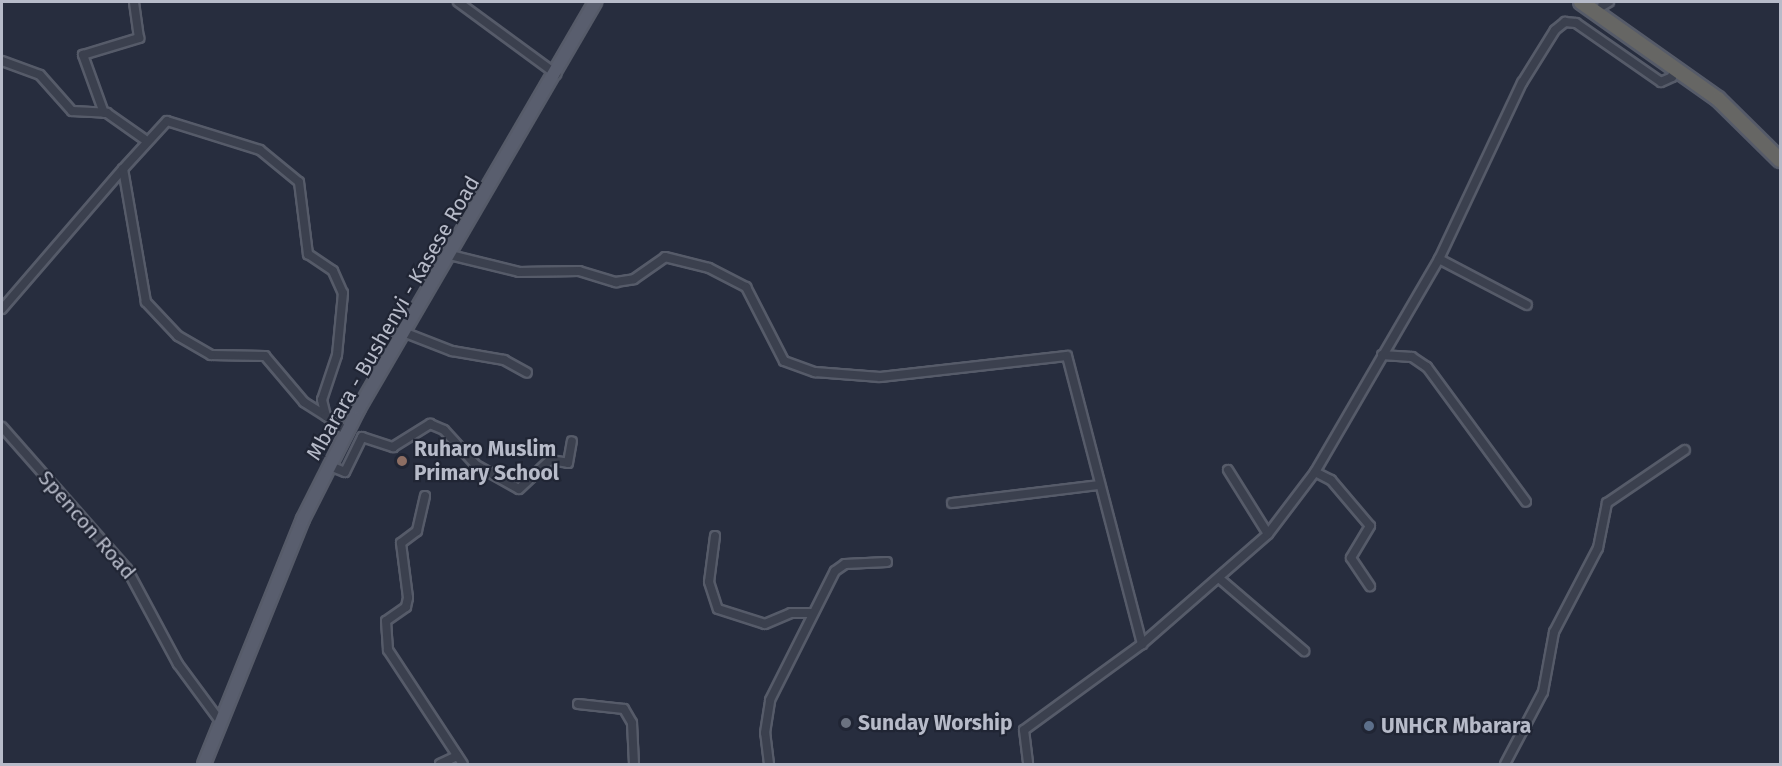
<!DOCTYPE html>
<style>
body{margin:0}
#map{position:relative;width:1782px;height:766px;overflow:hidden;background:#272d3e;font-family:"Fira Sans",sans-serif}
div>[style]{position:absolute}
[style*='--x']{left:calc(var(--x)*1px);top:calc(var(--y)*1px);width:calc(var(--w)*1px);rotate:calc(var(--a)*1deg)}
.roads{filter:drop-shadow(2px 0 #565b69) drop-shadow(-2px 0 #565b69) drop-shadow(0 2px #565b69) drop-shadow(0 -2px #565b69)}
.minor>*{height:8px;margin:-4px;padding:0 4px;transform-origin:4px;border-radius:4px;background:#3b404e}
.primary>*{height:12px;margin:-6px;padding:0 6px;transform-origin:6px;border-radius:6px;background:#595e6e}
.trunk>*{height:14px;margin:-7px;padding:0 7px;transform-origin:7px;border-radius:7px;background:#666664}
.dots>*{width:16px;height:16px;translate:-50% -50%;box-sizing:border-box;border:3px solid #202534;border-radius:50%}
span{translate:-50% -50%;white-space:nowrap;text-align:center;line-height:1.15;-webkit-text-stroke:4.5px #202534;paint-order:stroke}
.street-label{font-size:21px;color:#b7bbc9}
.poi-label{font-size:21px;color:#b7bbc9;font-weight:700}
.left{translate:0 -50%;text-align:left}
.frame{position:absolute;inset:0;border:3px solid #b7bbc9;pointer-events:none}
</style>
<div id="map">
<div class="roads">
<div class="minor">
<i style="--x:458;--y:2;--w:122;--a:36.3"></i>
<i style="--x:1602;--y:6;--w:8;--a:-30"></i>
<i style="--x:2;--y:61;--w:40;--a:20.2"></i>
<i style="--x:40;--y:75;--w:48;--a:48.4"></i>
<i style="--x:72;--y:111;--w:35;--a:3"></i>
<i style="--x:107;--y:113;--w:45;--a:35.1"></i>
<i style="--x:104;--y:113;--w:62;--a:-109.9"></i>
<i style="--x:83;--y:55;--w:59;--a:-16.9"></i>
<i style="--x:139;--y:38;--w:36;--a:-98"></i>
<i style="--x:450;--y:255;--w:71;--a:13.8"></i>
<i style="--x:519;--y:272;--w:60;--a:-1"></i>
<i style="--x:579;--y:271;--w:39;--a:17"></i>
<i style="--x:616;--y:282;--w:18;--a:-9"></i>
<i style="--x:634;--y:279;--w:38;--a:-35"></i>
<i style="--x:665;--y:257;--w:45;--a:14"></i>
<i style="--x:709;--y:268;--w:42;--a:27.2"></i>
<i style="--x:746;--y:287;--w:83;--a:62.8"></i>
<i style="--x:784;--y:361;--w:33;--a:20"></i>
<i style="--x:815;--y:372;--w:65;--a:4.4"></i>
<i style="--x:880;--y:377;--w:188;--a:-6.4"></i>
<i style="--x:1067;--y:356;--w:298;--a:75.4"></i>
<i style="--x:1142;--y:644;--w:146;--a:143.9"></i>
<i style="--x:1024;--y:730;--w:34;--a:83"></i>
<i style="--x:1439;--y:259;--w:99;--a:27.6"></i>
<i style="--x:2;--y:309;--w:185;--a:-49.2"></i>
<i style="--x:403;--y:332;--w:53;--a:21.2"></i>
<i style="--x:452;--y:351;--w:53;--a:9.8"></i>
<i style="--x:504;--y:360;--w:26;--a:29"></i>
<i style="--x:1382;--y:355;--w:30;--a:4"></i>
<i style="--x:1412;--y:357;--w:18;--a:34"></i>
<i style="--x:1427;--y:367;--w:167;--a:53.7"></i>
<i style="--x:326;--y:416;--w:26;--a:-148"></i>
<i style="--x:304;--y:402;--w:60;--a:-130.3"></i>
<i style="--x:265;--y:356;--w:54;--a:-178.9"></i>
<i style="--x:211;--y:355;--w:38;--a:-150"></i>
<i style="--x:178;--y:336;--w:47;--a:-133.3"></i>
<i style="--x:146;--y:302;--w:135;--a:-99.8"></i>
<i style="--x:123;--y:169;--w:65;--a:-47.5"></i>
<i style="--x:167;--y:121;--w:97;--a:17.3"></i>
<i style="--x:260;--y:150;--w:50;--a:39.4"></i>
<i style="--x:299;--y:182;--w:73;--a:82.9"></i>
<i style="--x:308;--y:254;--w:30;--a:34"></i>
<i style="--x:333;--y:271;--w:24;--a:66"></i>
<i style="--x:343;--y:293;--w:62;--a:95.5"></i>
<i style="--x:337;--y:355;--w:47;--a:108.4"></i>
<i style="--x:322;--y:400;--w:16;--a:76"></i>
<i style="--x:326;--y:416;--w:26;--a:37"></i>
<i style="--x:2;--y:427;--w:189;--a:48.6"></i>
<i style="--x:127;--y:569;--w:108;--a:61.8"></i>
<i style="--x:178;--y:664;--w:71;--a:53.6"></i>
<i style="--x:330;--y:466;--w:16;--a:22"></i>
<i style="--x:345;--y:472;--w:39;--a:-64"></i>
<i style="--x:362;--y:437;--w:33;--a:18"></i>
<i style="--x:393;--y:447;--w:44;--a:-31.9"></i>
<i style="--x:430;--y:424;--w:15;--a:23"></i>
<i style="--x:444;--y:430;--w:47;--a:47.6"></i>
<i style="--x:476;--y:465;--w:49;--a:29.2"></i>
<i style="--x:519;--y:489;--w:42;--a:-43.1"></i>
<i style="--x:550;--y:460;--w:18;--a:9"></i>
<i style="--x:568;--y:463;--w:22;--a:-80"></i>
<i style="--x:1228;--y:470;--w:75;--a:58"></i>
<i style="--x:1315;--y:472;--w:18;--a:27"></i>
<i style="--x:1331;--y:480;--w:60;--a:49.7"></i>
<i style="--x:1370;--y:526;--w:37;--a:121"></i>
<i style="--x:1351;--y:558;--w:34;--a:56"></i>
<i style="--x:425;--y:496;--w:36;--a:103"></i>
<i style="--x:417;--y:531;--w:20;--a:143"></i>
<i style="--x:401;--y:543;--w:55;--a:82.7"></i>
<i style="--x:408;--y:598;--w:9;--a:103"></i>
<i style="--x:406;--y:607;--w:24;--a:145"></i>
<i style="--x:386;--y:621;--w:29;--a:86"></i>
<i style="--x:388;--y:650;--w:136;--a:56.7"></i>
<i style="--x:952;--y:503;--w:147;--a:-7"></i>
<i style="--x:715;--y:536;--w:46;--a:97.4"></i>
<i style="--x:709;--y:582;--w:28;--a:72"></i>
<i style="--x:718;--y:609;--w:49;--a:17.7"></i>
<i style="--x:765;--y:624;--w:28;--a:-23"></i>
<i style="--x:791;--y:613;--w:20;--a:0"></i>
<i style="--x:1220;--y:579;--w:111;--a:40.6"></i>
<i style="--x:1142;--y:644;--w:167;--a:-41.1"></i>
<i style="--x:1268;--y:534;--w:78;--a:-52.8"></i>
<i style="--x:1315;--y:472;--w:246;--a:-59.8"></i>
<i style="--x:1439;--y:259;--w:195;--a:-64.8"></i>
<i style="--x:1522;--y:83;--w:62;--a:-58.1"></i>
<i style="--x:1555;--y:30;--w:13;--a:-39"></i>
<i style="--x:1565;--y:22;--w:11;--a:5"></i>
<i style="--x:1576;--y:23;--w:103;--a:34.8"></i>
<i style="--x:1661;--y:82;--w:12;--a:-24"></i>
<i style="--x:1672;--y:77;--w:11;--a:-75"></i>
<i style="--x:578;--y:704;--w:46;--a:6.2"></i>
<i style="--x:624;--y:709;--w:16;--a:60"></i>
<i style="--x:632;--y:723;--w:41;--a:87.2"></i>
<i style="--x:440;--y:764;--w:19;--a:-25"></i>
<i style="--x:769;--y:764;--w:31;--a:-97"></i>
<i style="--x:765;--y:733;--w:33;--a:-81"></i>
<i style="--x:770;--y:700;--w:144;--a:-63.3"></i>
<i style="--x:835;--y:571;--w:12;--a:-35"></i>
<i style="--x:845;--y:564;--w:42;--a:-2.7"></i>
<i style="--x:1505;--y:764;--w:81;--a:-62.2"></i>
<i style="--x:1543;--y:692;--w:61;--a:-79.6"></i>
<i style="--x:1554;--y:632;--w:95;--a:-62.4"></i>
<i style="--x:1598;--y:548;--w:46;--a:-78.7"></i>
<i style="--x:1607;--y:503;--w:94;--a:-34.2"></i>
</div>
<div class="primary">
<i style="--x:204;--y:764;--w:264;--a:-68"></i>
<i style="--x:303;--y:519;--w:124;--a:-63.2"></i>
<i style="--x:359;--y:408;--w:470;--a:-59.8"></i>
</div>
<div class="trunk">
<i style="--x:1581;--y:2;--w:168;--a:35.3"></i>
<i style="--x:1718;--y:99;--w:87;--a:44.5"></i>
</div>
</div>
<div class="dots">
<i style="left:402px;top:461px;background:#8d6e63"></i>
<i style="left:846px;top:723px;background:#6b7280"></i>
<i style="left:1369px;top:726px;background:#5c6f8a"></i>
</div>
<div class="street-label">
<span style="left:393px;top:318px;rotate:-60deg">Mbarara - Bushenyi - Kasese Road</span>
<span style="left:87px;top:525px;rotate:49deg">Spencon Road</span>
</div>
<div class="poi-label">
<span class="left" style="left:414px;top:461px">Ruharo Muslim<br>Primary School</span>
<span class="left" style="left:858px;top:723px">Sunday Worship</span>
<span class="left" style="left:1381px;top:726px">UNHCR Mbarara</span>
</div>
<div class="frame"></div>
</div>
